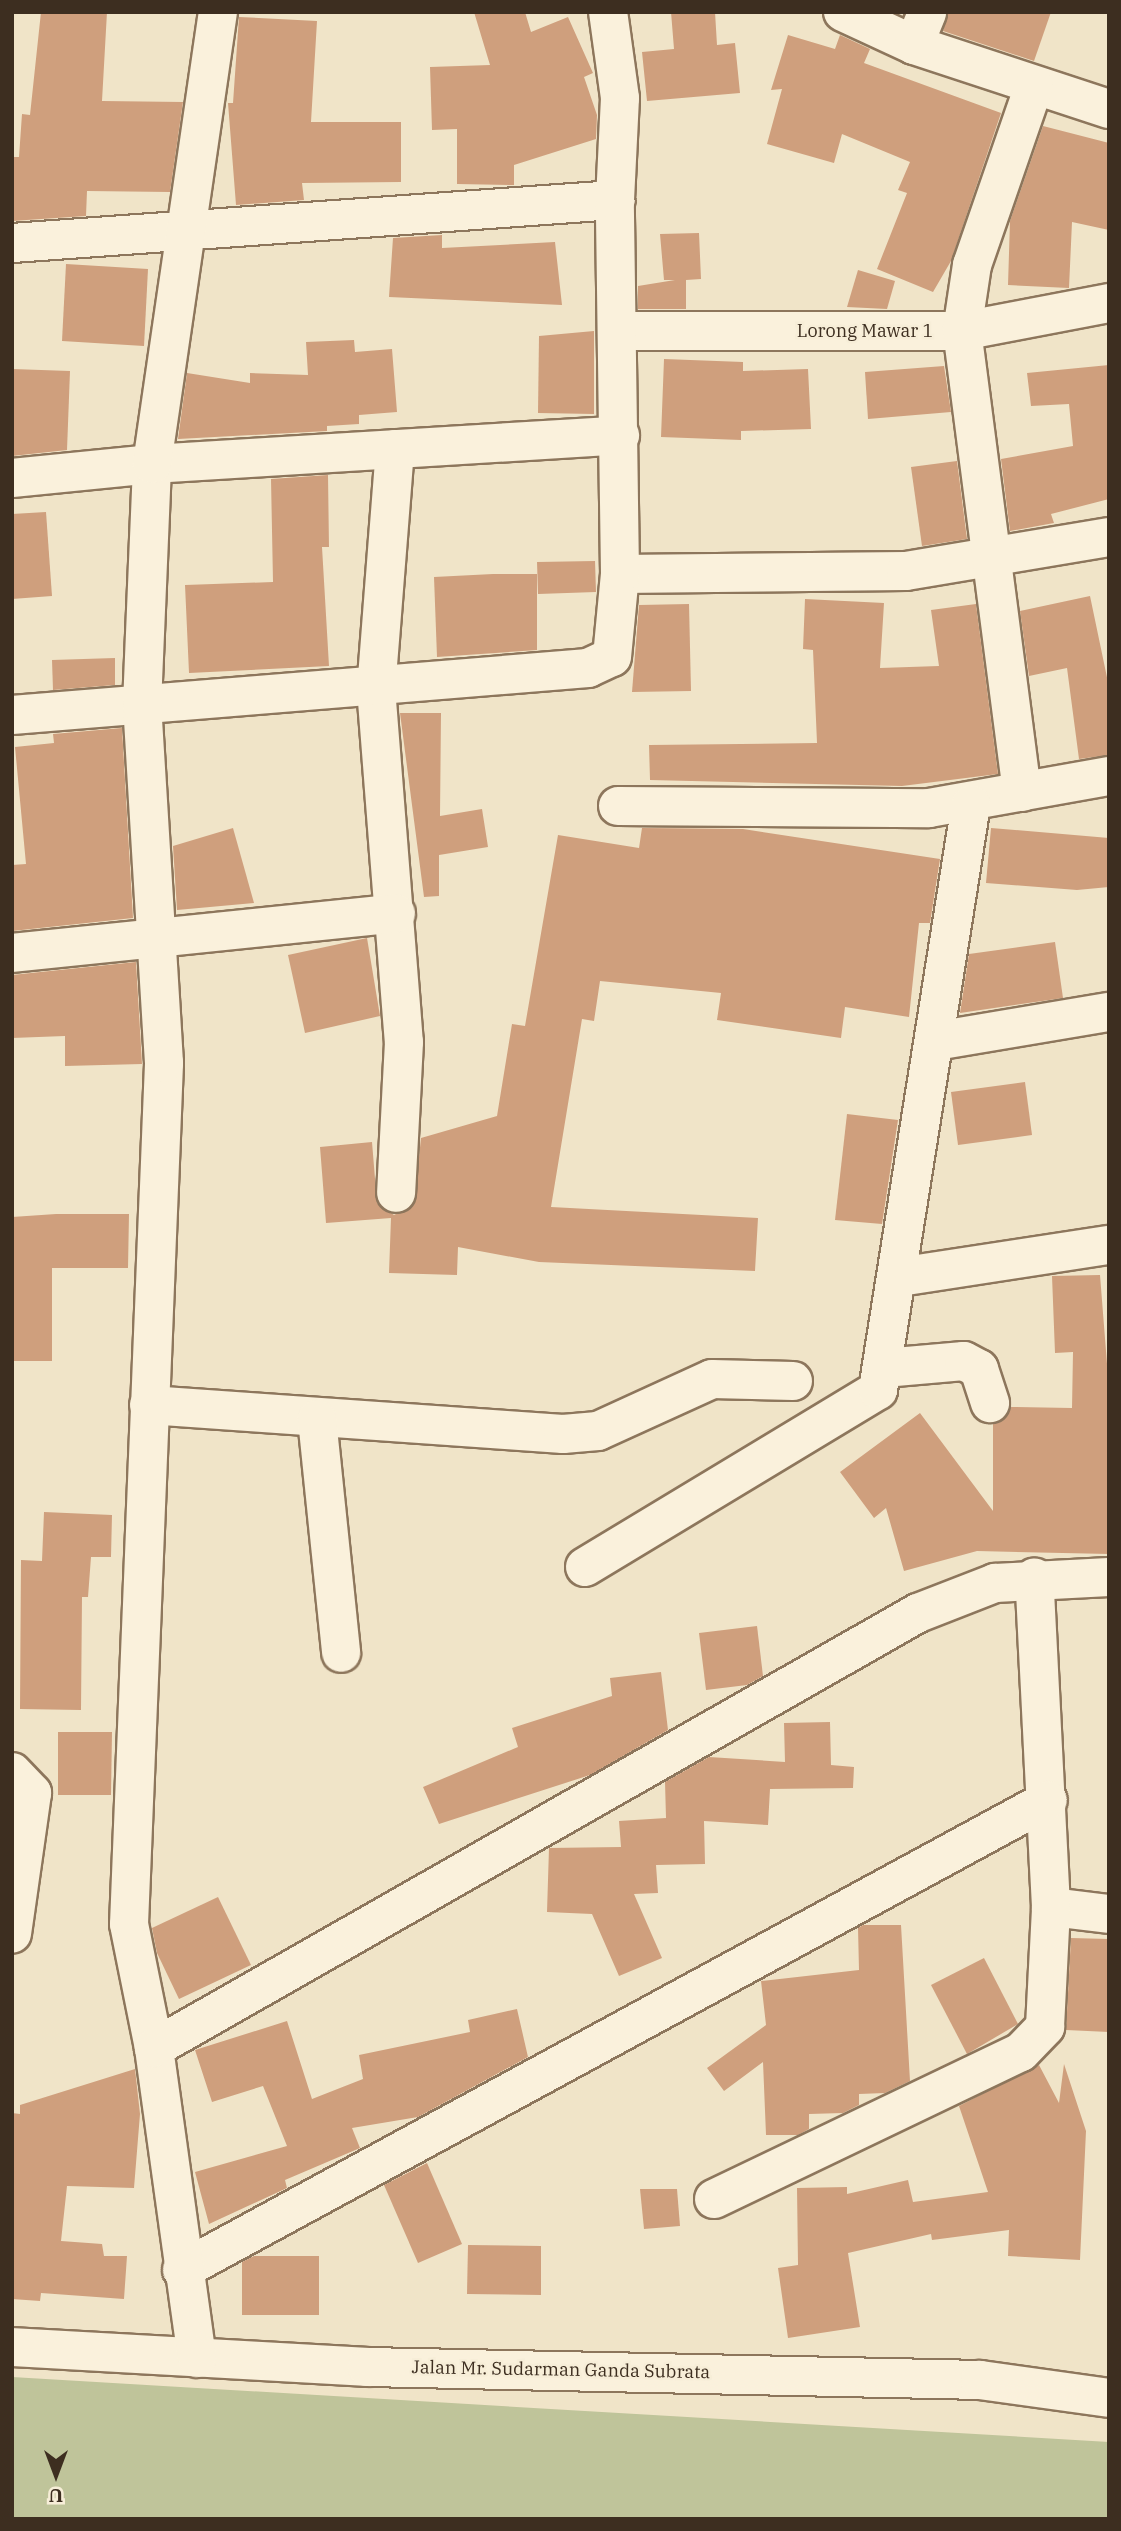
<!DOCTYPE html>
<style>
body{margin:0}
#map{position:relative;width:1121px;height:2531px;overflow:hidden;background:#f0e4c8;font-family:"IBM Plex Serif",serif}
div>[style]{position:absolute}
[style*='--x']{left:calc(var(--x)*1px);top:calc(var(--y)*1px);width:calc(var(--w)*1px);rotate:calc(var(--a)*1deg)}
.cemetery>*{inset:0;background:#bfc49a}
.building>*{inset:0;background:#cf9f7d}
.roads{filter:drop-shadow(2px 0 #8d765c) drop-shadow(-2px 0 #8d765c) drop-shadow(0 2px #8d765c) drop-shadow(0 -2px #8d765c)}
.minor>*{height:38px;margin:-19px;padding:0 19px;transform-origin:19px;border-radius:19px;background:#faf1dc}
span{translate:-50% -50%;white-space:nowrap;text-align:center;line-height:1.15;-webkit-text-stroke:5px #f7eed8;paint-order:stroke}
.street-label{font-size:18px;color:#3d2e20}
.frame{position:absolute;inset:0;border:14px solid #3d2e20;pointer-events:none}
.north{position:absolute;left:21px;top:2440px;width:70px;height:70px;-webkit-text-stroke:5px #f7eed8;paint-order:stroke;rotate:180deg;font-size:19px;font-weight:700;line-height:28px;text-align:center;color:#3d2e20}
.north::after{content:'';display:block;margin:auto;width:24px;height:32px;background:#3d2e20;clip-path:polygon(50% 0,100% 100%,50% 72%,0 100%)}
</style>
<div id="map">
<div class="cemetery">
<i style="clip-path:polygon(12px 2377px,1109px 2442px,1109px 2519px,12px 2519px)"></i>
</div>
<div class="building">
<i style="clip-path:polygon(41px 12px,107px 12px,102px 101px,183px 102px,170px 192px,87px 191px,86px 216px,12px 221px,12px 157px,19px 157px,22px 114px,30px 115px)"></i>
<i style="clip-path:polygon(474px 12px,525px 12px,531px 32px,568px 17px,593px 73px,584px 77px,597px 115px,596px 139px,514px 165px,514px 185px,457px 184px,457px 129px,432px 130px,430px 67px,490px 65px)"></i>
<i style="clip-path:polygon(671px 12px,715px 12px,717px 45px,735px 43px,740px 93px,647px 101px,642px 52px,674px 49px)"></i>
<i style="clip-path:polygon(948px 12px,1051px 12px,1034px 61px,943px 31px)"></i>
<i style="clip-path:polygon(239px 17px,317px 21px,311px 122px,401px 122px,401px 182px,302px 183px,304px 200px,236px 205px,228px 103px,233px 103px)"></i>
<i style="clip-path:polygon(788px 35px,835px 49px,840px 35px,870px 49px,864px 63px,1001px 113px,951px 261px,933px 292px,877px 269px,907px 193px,898px 190px,910px 162px,842px 134px,834px 163px,767px 144px,782px 89px,771px 90px)"></i>
<i style="clip-path:polygon(1043px 126px,1109px 143px,1109px 230px,1072px 222px,1069px 288px,1008px 285px,1010px 221px)"></i>
<i style="clip-path:polygon(699px 233px,701px 279px,686px 280px,686px 309px,638px 309px,638px 286px,675px 280px,664px 280px,660px 234px)"></i>
<i style="clip-path:polygon(442px 235px,442px 248px,555px 242px,562px 305px,389px 297px,393px 238px)"></i>
<i style="clip-path:polygon(66px 264px,148px 269px,144px 346px,62px 341px)"></i>
<i style="clip-path:polygon(858px 270px,895px 281px,887px 309px,847px 307px)"></i>
<i style="clip-path:polygon(594px 331px,594px 414px,538px 413px,539px 336px)"></i>
<i style="clip-path:polygon(354px 340px,355px 352px,392px 349px,397px 412px,359px 415px,359px 424px,327px 426px,327px 431px,178px 439px,187px 373px,250px 383px,250px 373px,308px 375px,306px 342px)"></i>
<i style="clip-path:polygon(664px 359px,743px 362px,743px 371px,808px 369px,811px 429px,741px 431px,741px 440px,661px 437px)"></i>
<i style="clip-path:polygon(1109px 365px,1109px 499px,1051px 514px,1054px 523px,1010px 531px,1001px 459px,1073px 446px,1069px 404px,1031px 406px,1027px 373px)"></i>
<i style="clip-path:polygon(944px 366px,951px 412px,868px 419px,865px 372px)"></i>
<i style="clip-path:polygon(12px 369px,70px 371px,67px 450px,12px 456px)"></i>
<i style="clip-path:polygon(957px 461px,967px 539px,922px 546px,911px 467px)"></i>
<i style="clip-path:polygon(328px 475px,329px 547px,322px 547px,329px 666px,189px 673px,185px 585px,273px 582px,271px 479px)"></i>
<i style="clip-path:polygon(46px 512px,52px 596px,12px 599px,12px 514px)"></i>
<i style="clip-path:polygon(595px 561px,596px 592px,538px 594px,537px 562px)"></i>
<i style="clip-path:polygon(493px 574px,537px 574px,537px 650px,437px 657px,434px 577px)"></i>
<i style="clip-path:polygon(1090px 596px,1109px 687px,1109px 755px,1079px 759px,1067px 668px,1029px 676px,1020px 611px)"></i>
<i style="clip-path:polygon(805px 599px,884px 603px,880px 668px,939px 666px,931px 610px,976px 604px,998px 774px,902px 786px,650px 780px,649px 745px,817px 743px,813px 650px,803px 649px)"></i>
<i style="clip-path:polygon(689px 604px,691px 691px,632px 692px,639px 605px)"></i>
<i style="clip-path:polygon(115px 658px,115px 685px,53px 690px,52px 660px)"></i>
<i style="clip-path:polygon(400px 713px,441px 713px,440px 816px,482px 809px,488px 847px,439px 855px,439px 896px,424px 897px)"></i>
<i style="clip-path:polygon(122px 728px,133px 918px,12px 931px,12px 865px,26px 864px,15px 747px,54px 743px,53px 734px)"></i>
<i style="clip-path:polygon(233px 828px,254px 903px,177px 910px,173px 846px)"></i>
<i style="clip-path:polygon(642px 828px,743px 829px,940px 859px,930px 923px,919px 923px,909px 1017px,845px 1007px,841px 1038px,717px 1020px,721px 993px,600px 981px,594px 1021px,582px 1019px,551px 1207px,758px 1218px,755px 1271px,539px 1262px,458px 1247px,457px 1275px,389px 1273px,391px 1218px,326px 1223px,320px 1147px,372px 1142px,377px 1203px,394px 1215px,414px 1205px,421px 1138px,497px 1116px,512px 1024px,525px 1026px,558px 835px,639px 848px)"></i>
<i style="clip-path:polygon(991px 828px,1109px 838px,1109px 887px,1077px 890px,986px 883px)"></i>
<i style="clip-path:polygon(367px 938px,380px 1016px,305px 1033px,288px 955px)"></i>
<i style="clip-path:polygon(1055px 942px,1063px 998px,960px 1013px,969px 954px)"></i>
<i style="clip-path:polygon(136px 962px,142px 1064px,65px 1066px,65px 1036px,12px 1038px,12px 975px)"></i>
<i style="clip-path:polygon(1025px 1082px,1032px 1135px,958px 1145px,951px 1092px)"></i>
<i style="clip-path:polygon(847px 1114px,898px 1120px,882px 1224px,835px 1220px)"></i>
<i style="clip-path:polygon(56px 1214px,129px 1214px,128px 1268px,52px 1268px,52px 1361px,12px 1361px,12px 1217px)"></i>
<i style="clip-path:polygon(1100px 1275px,1109px 1389px,1109px 1554px,977px 1551px,904px 1571px,886px 1508px,874px 1518px,840px 1472px,920px 1413px,993px 1511px,993px 1424px,1011px 1407px,1072px 1408px,1073px 1352px,1055px 1353px,1052px 1276px)"></i>
<i style="clip-path:polygon(44px 1512px,112px 1515px,111px 1557px,91px 1557px,88px 1597px,82px 1597px,81px 1710px,20px 1709px,21px 1560px,42px 1561px)"></i>
<i style="clip-path:polygon(757px 1626px,763px 1676px,747px 1685px,706px 1690px,699px 1633px)"></i>
<i style="clip-path:polygon(661px 1672px,668px 1730px,590px 1775px,439px 1824px,423px 1787px,518px 1747px,512px 1728px,612px 1696px,610px 1678px)"></i>
<i style="clip-path:polygon(830px 1722px,831px 1765px,854px 1767px,853px 1788px,770px 1789px,768px 1825px,704px 1821px,705px 1864px,656px 1865px,658px 1893px,634px 1894px,662px 1958px,619px 1976px,592px 1914px,547px 1912px,549px 1848px,621px 1847px,619px 1821px,666px 1818px,665px 1782px,709px 1757px,785px 1762px,784px 1723px)"></i>
<i style="clip-path:polygon(58px 1732px,112px 1732px,111px 1795px,58px 1795px)"></i>
<i style="clip-path:polygon(218px 1897px,251px 1965px,179px 1999px,157px 1953px,152px 1928px)"></i>
<i style="clip-path:polygon(863px 1925px,901px 1925px,910px 2081px,885px 2093px,859px 2094px,859px 2105px,843px 2113px,809px 2114px,809px 2129px,798px 2135px,766px 2135px,763px 2062px,724px 2091px,707px 2068px,766px 2025px,761px 1981px,859px 1970px,858px 1928px)"></i>
<i style="clip-path:polygon(1071px 1938px,1109px 1939px,1109px 2032px,1066px 2030px)"></i>
<i style="clip-path:polygon(984px 1958px,1018px 2024px,967px 2054px,931px 1985px)"></i>
<i style="clip-path:polygon(517px 2009px,528px 2057px,418px 2117px,352px 2128px,360px 2148px,285px 2180px,287px 2188px,209px 2224px,195px 2172px,287px 2146px,263px 2086px,212px 2102px,195px 2050px,287px 2021px,312px 2099px,363px 2079px,359px 2055px,470px 2032px,468px 2020px)"></i>
<i style="clip-path:polygon(1064px 2064px,1086px 2131px,1080px 2260px,1008px 2256px,1009px 2230px,932px 2240px,931px 2234px,848px 2253px,860px 2327px,788px 2338px,778px 2268px,798px 2265px,797px 2188px,847px 2187px,847px 2194px,908px 2180px,913px 2202px,988px 2192px,959px 2106px,1039px 2065px,1059px 2103px)"></i>
<i style="clip-path:polygon(135px 2069px,140px 2114px,134px 2188px,67px 2186px,61px 2241px,102px 2244px,104px 2256px,127px 2256px,124px 2299px,41px 2293px,40px 2301px,12px 2299px,12px 2113px,20px 2114px,20px 2105px)"></i>
<i style="clip-path:polygon(427px 2163px,462px 2244px,418px 2263px,384px 2185px)"></i>
<i style="clip-path:polygon(640px 2189px,677px 2189px,680px 2226px,644px 2229px)"></i>
<i style="clip-path:polygon(468px 2245px,541px 2246px,541px 2295px,467px 2294px)"></i>
<i style="clip-path:polygon(254px 2256px,319px 2256px,319px 2315px,242px 2315px,242px 2262px)"></i>
</div>
<div class="roads">
<div class="minor">
<i style="--x:843;--y:12;--w:78;--a:24.9"></i>
<i style="--x:914;--y:45;--w:205;--a:18.2"></i>
<i style="--x:914;--y:45;--w:35;--a:-68"></i>
<i style="--x:12;--y:243;--w:605;--a:-4.08"></i>
<i style="--x:618;--y:331;--w:344;--a:0"></i>
<i style="--x:962;--y:331;--w:150;--a:-10.8"></i>
<i style="--x:395;--y:449;--w:240;--a:94.5"></i>
<i style="--x:376;--y:688;--w:355;--a:85.5"></i>
<i style="--x:404;--y:1042;--w:151;--a:93"></i>
<i style="--x:12;--y:478;--w:141;--a:-5.7"></i>
<i style="--x:152;--y:464;--w:469;--a:-3.5"></i>
<i style="--x:620;--y:574;--w:286;--a:-0.6"></i>
<i style="--x:906;--y:571;--w:206;--a:-9.5"></i>
<i style="--x:12;--y:715;--w:578;--a:-4.66"></i>
<i style="--x:588;--y:668;--w:26;--a:-25"></i>
<i style="--x:612;--y:657;--w:83;--a:-84.5"></i>
<i style="--x:620;--y:574;--w:374;--a:-90.8"></i>
<i style="--x:615;--y:200;--w:102;--a:-87.2"></i>
<i style="--x:620;--y:98;--w:87;--a:-97.9"></i>
<i style="--x:1022;--y:792;--w:465;--a:-97.4"></i>
<i style="--x:962;--y:331;--w:67;--a:-81.4"></i>
<i style="--x:972;--y:265;--w:189;--a:-70.9"></i>
<i style="--x:618;--y:806;--w:311;--a:0.4"></i>
<i style="--x:929;--y:808;--w:183;--a:-10.1"></i>
<i style="--x:12;--y:953;--w:386;--a:-5.9"></i>
<i style="--x:935;--y:1041;--w:176;--a:-9.5"></i>
<i style="--x:899;--y:1277;--w:212;--a:-8.7"></i>
<i style="--x:884;--y:1368;--w:80;--a:-5"></i>
<i style="--x:964;--y:1361;--w:17;--a:28"></i>
<i style="--x:979;--y:1369;--w:36;--a:72"></i>
<i style="--x:149;--y:1405;--w:415;--a:4"></i>
<i style="--x:563;--y:1434;--w:35;--a:-5"></i>
<i style="--x:598;--y:1431;--w:125;--a:-24.5"></i>
<i style="--x:712;--y:1379;--w:81;--a:1.4"></i>
<i style="--x:317;--y:1419;--w:235;--a:84.1"></i>
<i style="--x:585;--y:1567;--w:342;--a:-31.1"></i>
<i style="--x:878;--y:1390;--w:593;--a:-80.98"></i>
<i style="--x:12;--y:1772;--w:29;--a:46"></i>
<i style="--x:32;--y:1793;--w:142;--a:98.1"></i>
<i style="--x:1051;--y:1907;--w:58;--a:6.9"></i>
<i style="--x:154;--y:2048;--w:126;--a:-101.4"></i>
<i style="--x:129;--y:1924;--w:862;--a:-87.67"></i>
<i style="--x:164;--y:1063;--w:359;--a:-93.5"></i>
<i style="--x:142;--y:705;--w:241;--a:-87.6"></i>
<i style="--x:152;--y:464;--w:457;--a:-81.7"></i>
<i style="--x:714;--y:2199;--w:340;--a:-25.6"></i>
<i style="--x:1021;--y:2052;--w:35;--a:-46"></i>
<i style="--x:1045;--y:2027;--w:120;--a:-87.1"></i>
<i style="--x:1051;--y:1907;--w:330;--a:-92.9"></i>
<i style="--x:182;--y:2270;--w:985;--a:-28.49"></i>
<i style="--x:12;--y:2347;--w:356;--a:3.2"></i>
<i style="--x:367;--y:2367;--w:613;--a:1.21"></i>
<i style="--x:980;--y:2380;--w:130;--a:7.9"></i>
<i style="--x:197;--y:2358;--w:313;--a:-97.9"></i>
<i style="--x:154;--y:2048;--w:879;--a:-29.66"></i>
<i style="--x:918;--y:1613;--w:83;--a:-21.3"></i>
<i style="--x:995;--y:1583;--w:114;--a:-3"></i>
</div>
</div>
<div class="street-label">
<span style="left:865px;top:331px">Lorong Mawar 1</span>
<span style="left:561px;top:2370px;rotate:1deg">Jalan Mr. Sudarman Ganda Subrata</span>
</div>
<div class="frame"></div>
<div class="north">U</div>
</div>
